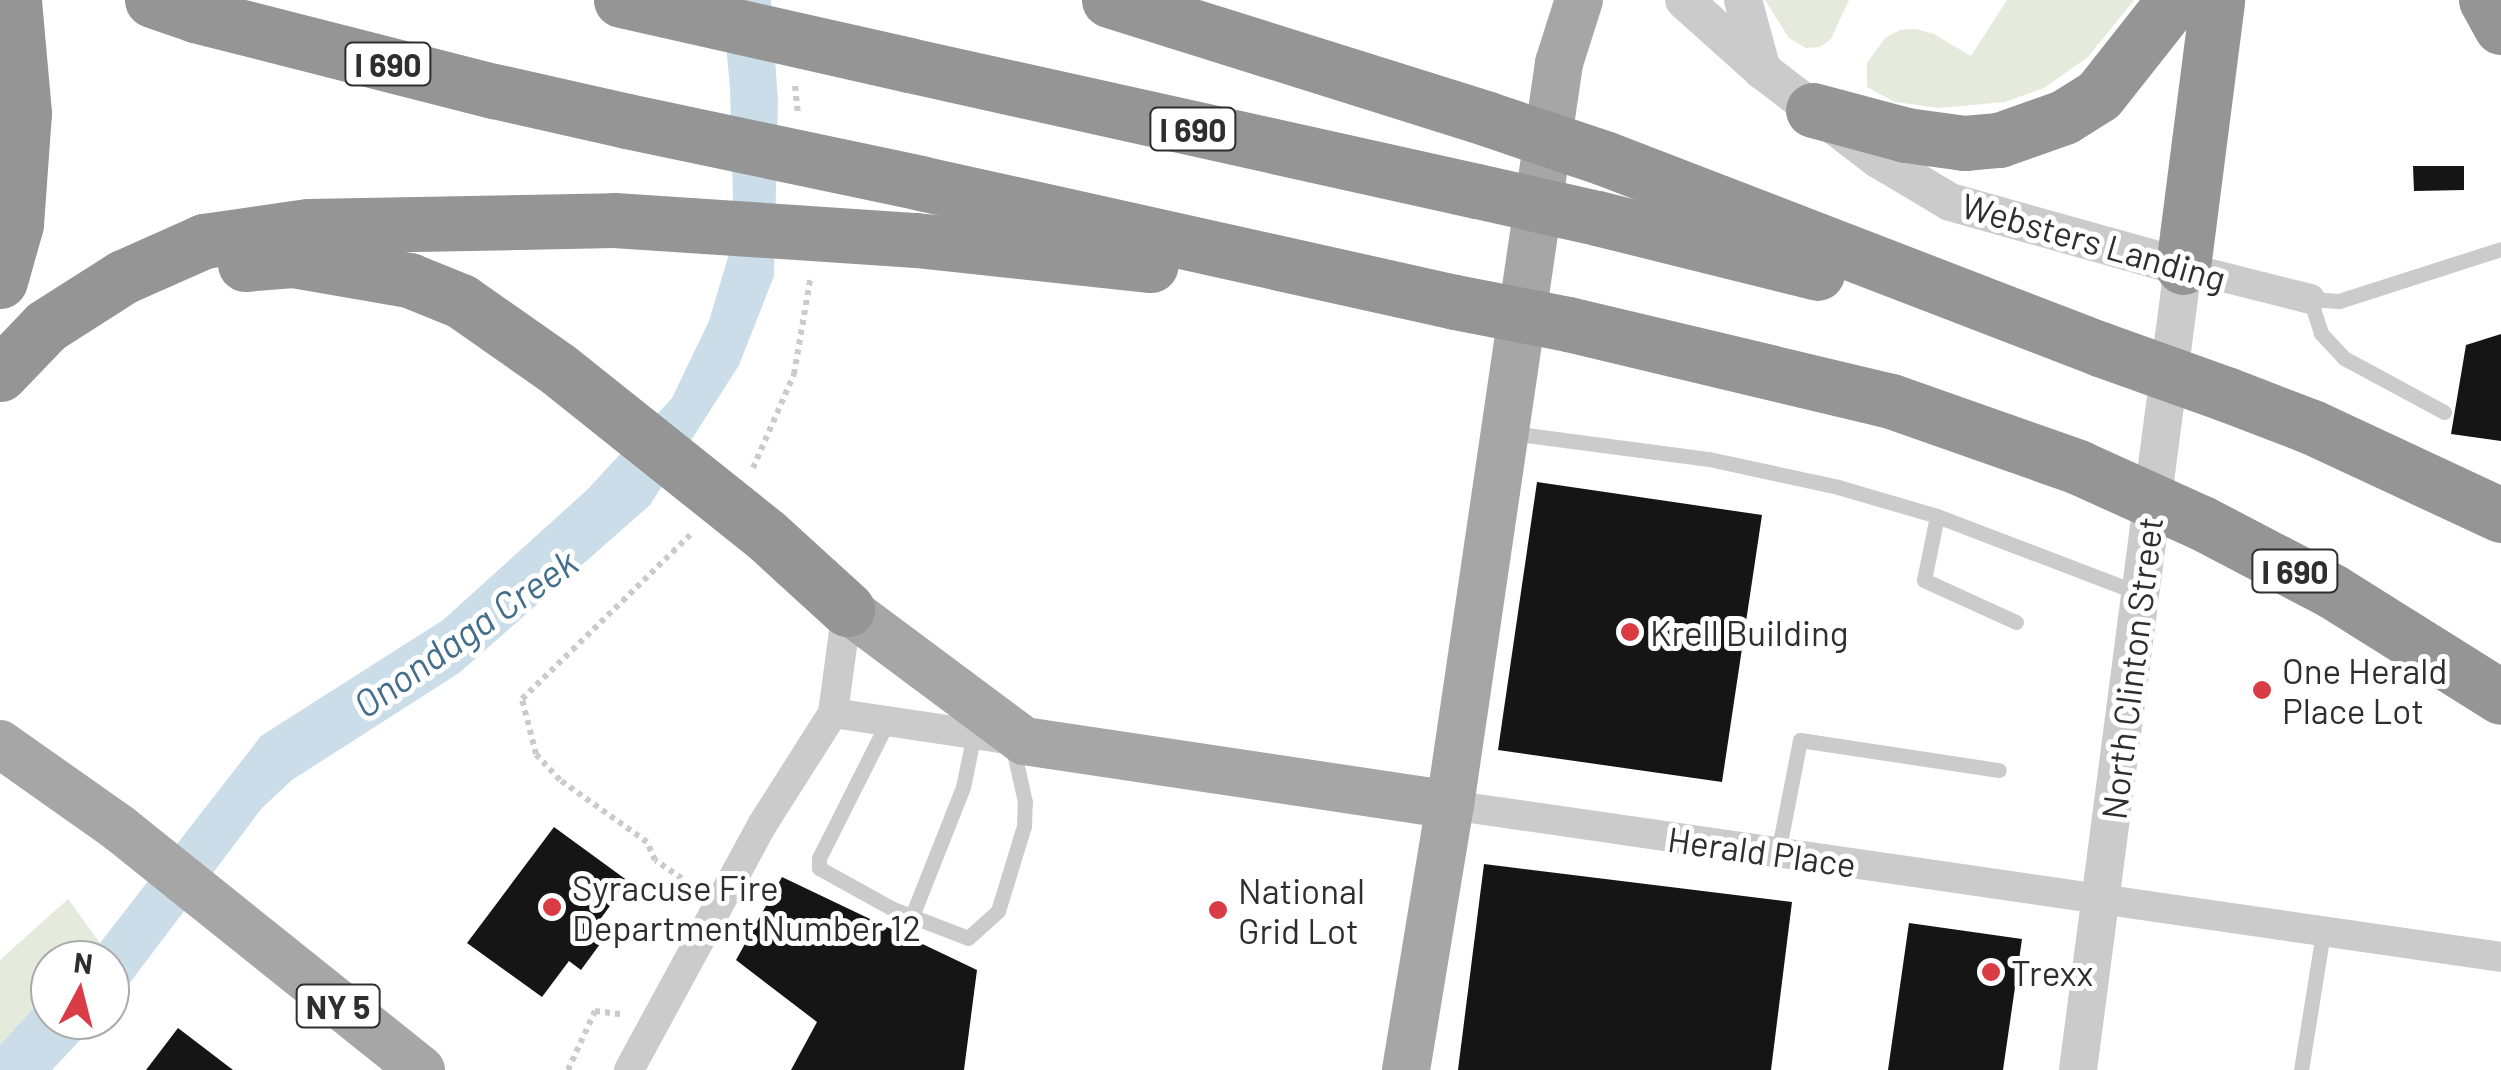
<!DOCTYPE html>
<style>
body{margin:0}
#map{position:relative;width:2501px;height:1070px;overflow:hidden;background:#fff;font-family:Barlow,sans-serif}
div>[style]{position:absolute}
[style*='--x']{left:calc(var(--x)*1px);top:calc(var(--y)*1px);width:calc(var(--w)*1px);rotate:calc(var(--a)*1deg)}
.green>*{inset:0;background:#e4ebdd}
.water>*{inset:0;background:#cadde9}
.building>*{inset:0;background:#151515}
.path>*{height:6px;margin-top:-3px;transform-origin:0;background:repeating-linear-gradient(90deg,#cbcbcb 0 5px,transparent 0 10px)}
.service>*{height:15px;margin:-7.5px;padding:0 7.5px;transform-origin:7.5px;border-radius:7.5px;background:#cbcbcb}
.minor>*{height:30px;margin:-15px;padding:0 15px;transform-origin:15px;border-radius:15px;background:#cbcbcb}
.tertiary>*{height:38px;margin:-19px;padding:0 19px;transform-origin:19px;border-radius:19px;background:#cbcbcb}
.primary>*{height:48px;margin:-24px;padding:0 24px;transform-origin:24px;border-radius:24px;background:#a6a6a6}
.motorway>*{height:55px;margin:-27.5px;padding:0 27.5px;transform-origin:27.5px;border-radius:27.5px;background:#959595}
.motorway-bridge>*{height:55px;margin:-27.5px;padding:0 27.5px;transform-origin:27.5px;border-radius:27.5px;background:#959595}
.dots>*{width:28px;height:28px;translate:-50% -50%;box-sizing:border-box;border:5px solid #fff;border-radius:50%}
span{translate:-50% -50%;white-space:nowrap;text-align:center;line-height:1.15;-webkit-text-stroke:10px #fff;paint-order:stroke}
.shield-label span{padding:2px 8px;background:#fff;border:2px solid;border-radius:8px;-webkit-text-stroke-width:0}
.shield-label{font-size:32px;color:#2e2e2e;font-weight:700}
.street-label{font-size:35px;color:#2e2e2e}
.poi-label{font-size:35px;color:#2e2e2e}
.left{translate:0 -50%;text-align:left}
.water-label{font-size:38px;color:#426d8b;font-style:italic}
.north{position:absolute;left:30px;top:940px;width:100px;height:100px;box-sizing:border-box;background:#fff;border:2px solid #ababab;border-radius:50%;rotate:7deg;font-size:28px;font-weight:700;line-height:40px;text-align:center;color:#2e2e2e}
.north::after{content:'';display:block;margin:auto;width:35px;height:45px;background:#d93c45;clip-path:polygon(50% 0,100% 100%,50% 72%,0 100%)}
</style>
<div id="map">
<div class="green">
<i style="clip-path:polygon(1765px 0,1849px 0,1831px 39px,1820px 47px,1806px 48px,1789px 38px)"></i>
<i style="clip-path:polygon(2007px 0,2134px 0,2088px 57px,2044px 88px,2005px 102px,1939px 108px,1895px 102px,1867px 87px,1867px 63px,1885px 38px,1900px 30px,1916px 29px,1934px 34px,1971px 56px)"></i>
<i style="clip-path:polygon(68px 899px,100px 943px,82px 960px,50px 960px,50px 990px,0 1045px,0 960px)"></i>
</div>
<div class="water">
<i style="clip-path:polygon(722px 0,771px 0,778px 101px,774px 276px,739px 365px,650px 505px,459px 673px,292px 780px,262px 808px,110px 1009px,110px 960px,82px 960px,100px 943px,261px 736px,443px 620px,587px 490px,672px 398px,709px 321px,734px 237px,730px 88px)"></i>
<i style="clip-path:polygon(50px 990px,50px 1020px,99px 1020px,52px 1070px,0 1070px,0 1045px)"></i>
</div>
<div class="building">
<i style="clip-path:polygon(2413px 166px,2464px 166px,2464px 190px,2414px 191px)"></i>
<i style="clip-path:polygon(2501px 334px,2501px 441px,2451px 434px,2466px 345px)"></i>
<i style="clip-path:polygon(1537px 482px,1762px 515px,1722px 782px,1498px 750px)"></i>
<i style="clip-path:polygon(554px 827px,628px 881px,591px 932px,603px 940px,581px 970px,569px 961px,542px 997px,467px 943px)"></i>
<i style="clip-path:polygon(1484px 864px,1792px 902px,1771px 1070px,1458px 1070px)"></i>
<i style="clip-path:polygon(782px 877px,977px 970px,964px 1070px,791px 1070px,817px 1022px,736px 960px)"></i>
<i style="clip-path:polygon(1909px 923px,2022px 939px,2003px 1070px,1888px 1070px)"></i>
<i style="clip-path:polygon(178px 1028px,233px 1070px,146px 1070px)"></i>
</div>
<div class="path">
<i style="--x:795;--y:86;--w:27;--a:84"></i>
<i style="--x:753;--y:468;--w:103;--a:-66.4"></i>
<i style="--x:794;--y:374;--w:100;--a:-80.3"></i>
<i style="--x:690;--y:884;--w:42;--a:-145.6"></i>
<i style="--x:655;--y:860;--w:20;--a:-114"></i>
<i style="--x:647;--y:842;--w:107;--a:-144.5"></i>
<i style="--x:560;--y:780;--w:35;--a:-133"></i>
<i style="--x:536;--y:754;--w:57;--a:-104.3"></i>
<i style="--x:522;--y:699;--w:235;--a:-44.3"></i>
<i style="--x:568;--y:1070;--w:65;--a:-65.4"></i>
<i style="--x:595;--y:1011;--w:26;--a:7"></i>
</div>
<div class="service">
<i style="--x:2444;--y:412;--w:114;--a:-151.6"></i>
<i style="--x:2344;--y:358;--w:34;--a:-133"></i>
<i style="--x:2321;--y:333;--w:36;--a:-108"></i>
<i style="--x:2310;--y:299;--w:29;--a:4"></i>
<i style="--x:2339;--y:301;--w:170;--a:-17.8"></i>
<i style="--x:1511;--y:433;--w:200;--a:7.5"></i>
<i style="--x:1709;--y:459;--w:132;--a:12.2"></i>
<i style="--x:1838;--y:487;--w:103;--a:16.3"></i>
<i style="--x:2016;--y:622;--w:101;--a:-155.5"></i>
<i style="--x:1924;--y:580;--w:65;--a:-78.5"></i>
<i style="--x:1937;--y:516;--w:218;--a:20.9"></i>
<i style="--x:888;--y:721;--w:153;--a:116.7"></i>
<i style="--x:819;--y:858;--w:10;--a:90"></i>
<i style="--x:819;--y:868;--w:85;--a:29"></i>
<i style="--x:893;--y:909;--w:80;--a:21.1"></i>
<i style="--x:968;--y:938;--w:40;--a:-42"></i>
<i style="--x:998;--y:911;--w:89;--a:-73"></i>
<i style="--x:1024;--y:826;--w:24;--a:-88"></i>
<i style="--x:1025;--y:802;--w:59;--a:-102.6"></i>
<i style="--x:1778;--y:853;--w:115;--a:-79"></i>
<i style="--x:1800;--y:740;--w:201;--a:8.6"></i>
<i style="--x:912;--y:916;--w:139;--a:-68.4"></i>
<i style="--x:963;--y:787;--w:54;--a:-78.3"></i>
<i style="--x:2301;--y:1070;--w:140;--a:-80.9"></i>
</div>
<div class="minor">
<i style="--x:2183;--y:267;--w:131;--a:14.1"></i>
<i style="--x:833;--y:713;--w:182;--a:8.5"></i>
<i style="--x:1450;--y:805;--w:1062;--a:8.23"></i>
<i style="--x:629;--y:1070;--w:279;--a:-61.5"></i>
<i style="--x:762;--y:825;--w:133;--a:-57.6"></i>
<i style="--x:833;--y:713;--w:105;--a:-82.3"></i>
</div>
<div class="tertiary">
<i style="--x:1684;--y:0;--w:105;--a:41.9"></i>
<i style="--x:1762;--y:70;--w:146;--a:37.5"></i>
<i style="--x:1878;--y:159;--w:84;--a:30.8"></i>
<i style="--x:1950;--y:202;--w:242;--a:15.6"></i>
<i style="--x:2183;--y:267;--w:810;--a:97.45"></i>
<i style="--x:1743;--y:0;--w:73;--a:74.8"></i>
</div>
<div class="primary">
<i style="--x:847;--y:609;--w:221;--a:36.7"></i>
<i style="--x:1024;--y:741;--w:431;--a:8.5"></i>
<i style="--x:0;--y:744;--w:146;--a:35.2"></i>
<i style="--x:119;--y:828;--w:387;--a:38.7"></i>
<i style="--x:1406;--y:1070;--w:269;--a:-80.6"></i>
<i style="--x:1450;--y:805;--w:750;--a:-81.64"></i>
<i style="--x:1559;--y:63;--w:66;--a:-72.4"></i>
</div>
<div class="motorway">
<i style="--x:152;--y:0;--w:46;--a:19.2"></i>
<i style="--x:195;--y:15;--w:309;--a:14.3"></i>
<i style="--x:494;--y:91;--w:136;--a:12.7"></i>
<i style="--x:1109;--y:0;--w:397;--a:17.4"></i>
<i style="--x:2486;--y:0;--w:31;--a:61"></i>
<i style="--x:909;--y:65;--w:582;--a:12.51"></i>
<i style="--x:1813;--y:110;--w:96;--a:15"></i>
<i style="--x:1906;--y:135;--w:59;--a:7.9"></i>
<i style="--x:1964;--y:143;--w:35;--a:-5"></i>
<i style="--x:1999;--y:140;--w:69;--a:-19.5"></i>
<i style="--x:2064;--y:117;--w:41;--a:-32.2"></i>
<i style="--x:2099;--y:95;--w:121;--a:-51.7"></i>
<i style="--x:1604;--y:158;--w:532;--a:21.06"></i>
<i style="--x:920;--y:183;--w:548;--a:12.54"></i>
<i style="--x:1597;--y:218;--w:227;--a:14"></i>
<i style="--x:916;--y:240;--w:236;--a:6.1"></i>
<i style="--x:245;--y:264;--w:47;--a:-4.9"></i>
<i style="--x:292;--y:260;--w:119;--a:9.7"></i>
<i style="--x:409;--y:280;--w:56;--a:22"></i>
<i style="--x:461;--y:301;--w:118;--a:35"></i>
<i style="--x:2183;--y:267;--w:269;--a:-82.7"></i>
<i style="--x:0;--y:281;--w:59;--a:-74.3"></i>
<i style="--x:16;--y:224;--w:111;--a:-85.9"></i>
<i style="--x:24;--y:113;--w:113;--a:-95.1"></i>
<i style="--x:1568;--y:324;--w:332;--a:13.4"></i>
<i style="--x:1891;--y:401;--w:198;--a:19.4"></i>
<i style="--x:0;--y:374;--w:66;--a:-46.2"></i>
<i style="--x:46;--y:326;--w:91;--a:-32.5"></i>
<i style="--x:123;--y:277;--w:89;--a:-24"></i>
<i style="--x:204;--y:241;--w:105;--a:-8.2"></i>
<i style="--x:308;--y:226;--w:306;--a:-1.1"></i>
<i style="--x:2226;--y:394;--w:92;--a:21"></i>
<i style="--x:2312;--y:427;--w:208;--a:25"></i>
<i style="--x:766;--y:535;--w:110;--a:42.4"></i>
</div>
<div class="motorway-bridge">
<i style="--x:621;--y:0;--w:295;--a:12.7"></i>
<i style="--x:1488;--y:119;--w:122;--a:18.6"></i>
<i style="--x:627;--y:121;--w:299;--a:11.9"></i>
<i style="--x:1477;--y:191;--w:123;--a:12.7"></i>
<i style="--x:614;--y:220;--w:303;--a:3.8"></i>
<i style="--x:1455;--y:302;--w:115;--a:11"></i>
<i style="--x:2100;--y:349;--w:134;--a:19.7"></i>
<i style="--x:558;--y:369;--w:266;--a:38.6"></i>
<i style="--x:2078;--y:467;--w:136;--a:24.3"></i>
<i style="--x:2202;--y:523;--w:147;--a:27.6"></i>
<i style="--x:2332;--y:591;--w:199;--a:32.1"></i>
</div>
<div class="dots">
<i style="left:1630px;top:632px;background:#d93c45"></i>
<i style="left:2262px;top:690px;background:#d93c45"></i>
<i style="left:552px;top:907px;background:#d93c45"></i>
<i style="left:1218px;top:910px;background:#d93c45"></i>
<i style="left:1991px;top:972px;background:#d93c45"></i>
</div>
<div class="shield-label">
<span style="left:388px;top:64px">I 690</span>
<span style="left:1193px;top:129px">I 690</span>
<span style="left:2295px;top:571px">I 690</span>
<span style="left:338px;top:1006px">NY 5</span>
</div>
<div class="street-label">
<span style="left:2094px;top:241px;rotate:16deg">Websters Landing</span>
<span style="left:2131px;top:668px;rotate:-83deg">North Clinton Street</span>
<span style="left:1762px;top:851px;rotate:8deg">Herald Place</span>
</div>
<div class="poi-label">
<span class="left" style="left:1650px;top:632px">Krell Building</span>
<span class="left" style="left:2282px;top:690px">One Herald<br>Place Lot</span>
<span class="left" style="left:572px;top:907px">Syracuse Fire<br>Department Number 12</span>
<span class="left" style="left:1238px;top:910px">National<br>Grid Lot</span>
<span class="left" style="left:2011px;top:972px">Trexx</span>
</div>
<div class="water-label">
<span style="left:465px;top:633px;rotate:-35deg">Onondaga Creek</span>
</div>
<div class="north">N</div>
</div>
